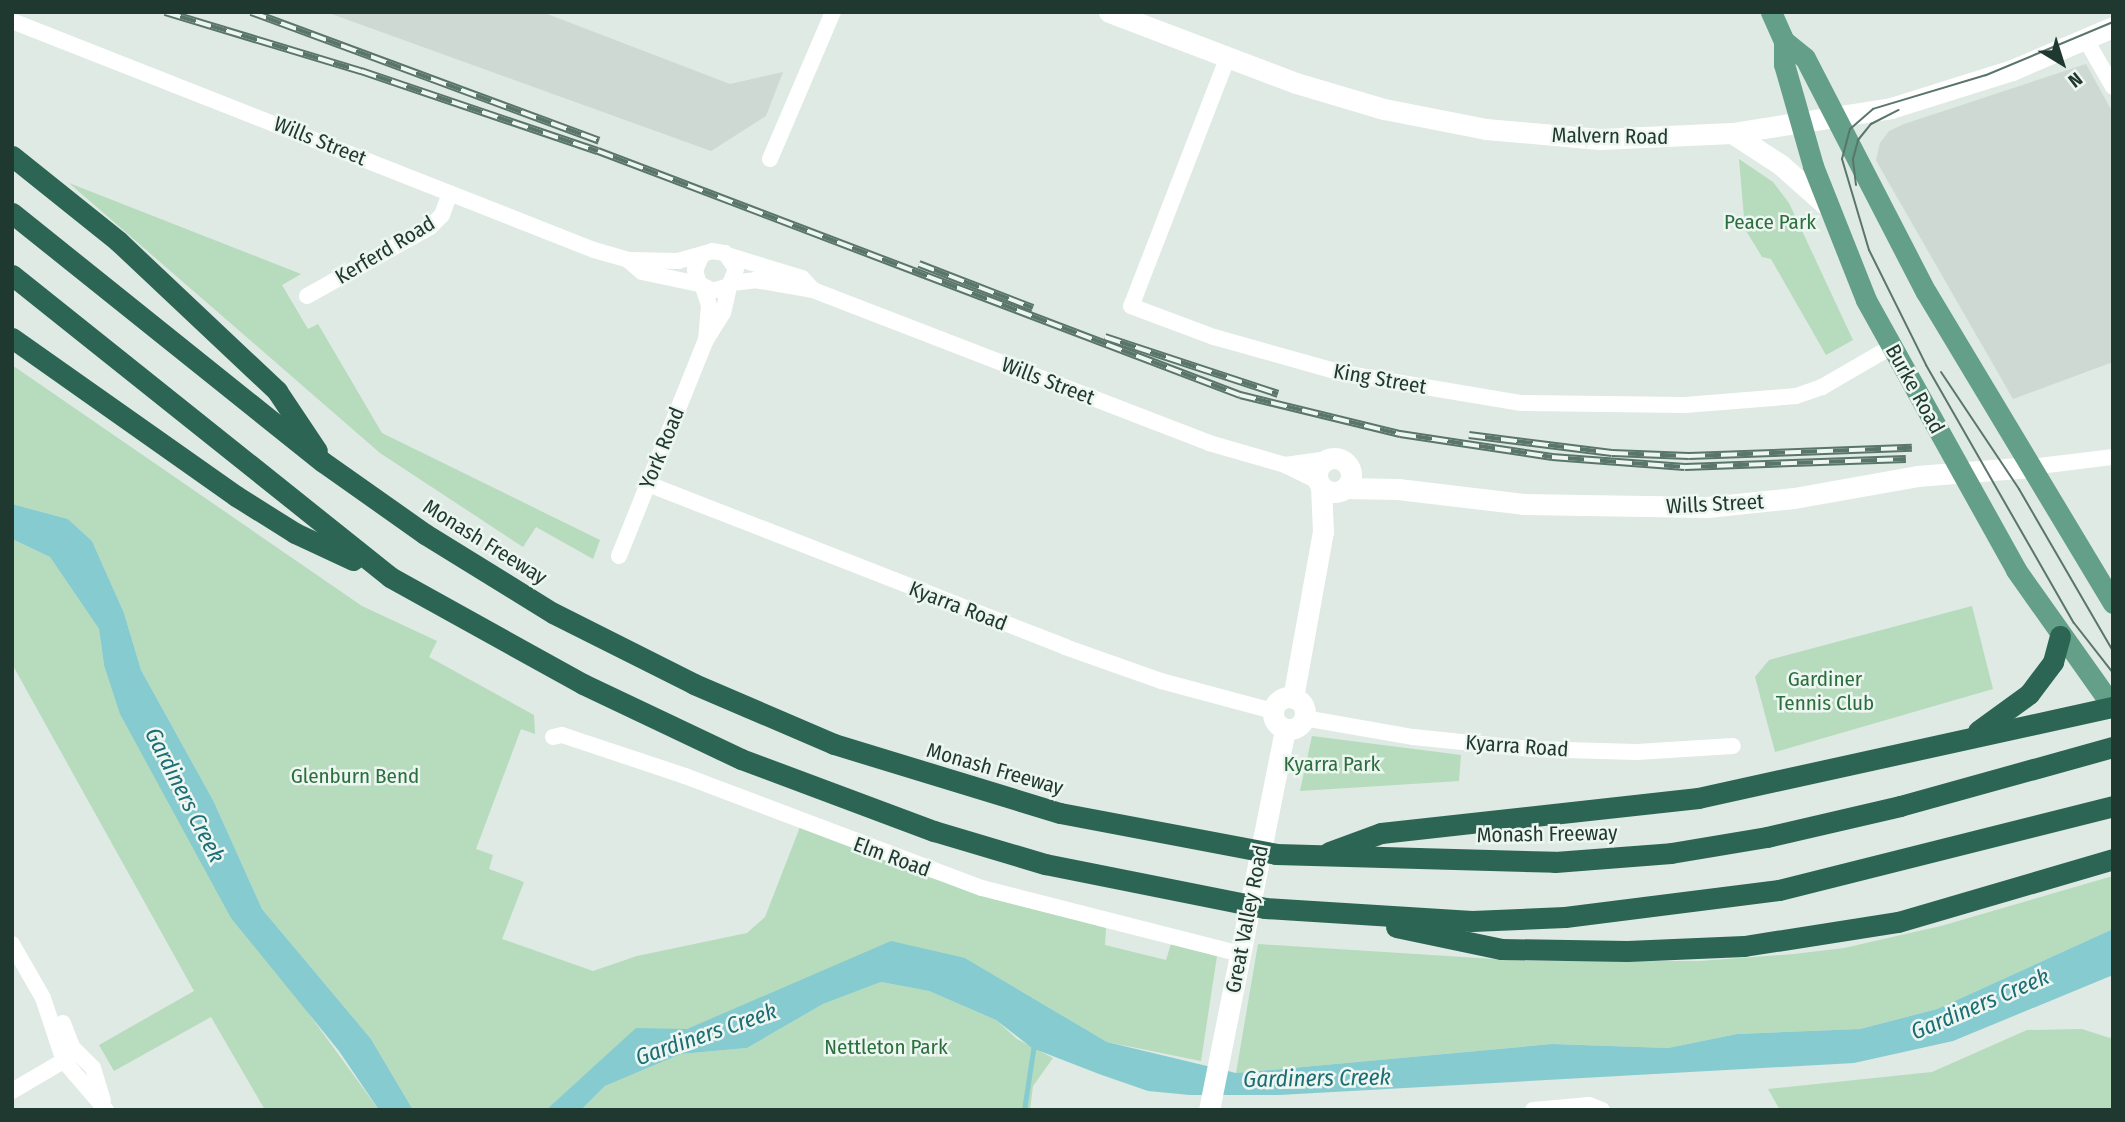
<!DOCTYPE html>
<style>
body{margin:0}
#map{position:relative;width:2125px;height:1122px;overflow:hidden;background:#deeae3;font-family:"Fira Sans Condensed",sans-serif}
div>[style]{position:absolute}
[style*='--x']{left:calc(var(--x)*1px);top:calc(var(--y)*1px);width:calc(var(--w)*1px);rotate:calc(var(--a)*1deg)}
.built>*{inset:0;background:#cdd9d2}
.green>*{inset:0;background:#b7dbbd}
.water>*{inset:0;background:#86cbcf}
.stream>*{height:5px;margin:-2.5px;padding:0 2.5px;transform-origin:2.5px;border-radius:2.5px;background:#86cbcf}
.street>*{height:16px;margin:-8px;padding:0 8px;transform-origin:8px;border-radius:8px;background:#fff}
.secondary>*{height:21px;margin:-10.5px;padding:0 10.5px;transform-origin:10.5px;border-radius:10.5px;background:#fff}
.secondary>.ring{margin:-10.5px;padding:0;box-sizing:content-box;background:none;border:21px solid #fff;border-radius:50%}
.primary>*{height:21px;margin:-10.5px;padding:0 10.5px;transform-origin:10.5px;border-radius:10.5px;background:#639f89}
.highway>*{height:21px;margin:-10.5px;padding:0 10.5px;transform-origin:10.5px;border-radius:10.5px;background:#2c6553}
.tram>*{height:2px;margin:-1px;padding:0 1px;transform-origin:1px;border-radius:1px;background:#5a756b}
.rail>*{height:8px;margin-top:-4px;transform-origin:0;background:repeating-linear-gradient(90deg,#eef6f2 0 16px,#5a756b 0 32px);box-sizing:border-box;border-block:2px solid #5a756b}
span{translate:-50% -50%;white-space:nowrap;text-align:center;line-height:1.15;-webkit-text-stroke:5px #eef6f2;paint-order:stroke}
.street-label{font-size:21px;color:#203930}
.park-label{font-size:21px;color:#2b6f3e}
.water-label{font-size:23px;color:#1b6e74;font-style:italic}
.frame{position:absolute;inset:0;border:14px solid #203930;pointer-events:none}
.north{position:absolute;left:2027px;top:28px;width:70px;height:70px;-webkit-text-stroke:5px #eef6f2;paint-order:stroke;rotate:142deg;font-size:19px;font-weight:700;line-height:28px;text-align:center;color:#203930}
.north::after{content:'';display:block;margin:auto;width:24px;height:32px;background:#203930;clip-path:polygon(50% 0,100% 100%,50% 72%,0 100%)}
</style>
<div id="map">
<div class="built">
<i style="clip-path:polygon(326px 12px,542px 12px,730px 84px,783px 72px,766px 116px,711px 151px)"></i>
<i style="clip-path:polygon(2086px 64px,2113px 113px,2113px 362px,2013px 399px,1882px 171px,1876px 160px,1880px 143px,1889px 131px,1904px 124px)"></i>
</div>
<div class="green">
<i style="clip-path:polygon(1739px 159px,1773px 182px,1789px 203px,1853px 340px,1826px 355px,1771px 259px,1762px 257px,1745px 229px)"></i>
<i style="clip-path:polygon(69px 183px,301px 274px,282px 285px,308px 329px,318px 324px,382px 433px,600px 540px,593px 559px,536px 527px,523px 547px,380px 453px)"></i>
<i style="clip-path:polygon(12px 365px,362px 606px,437px 641px,429px 657px,534px 715px,535px 734px,521px 729px,476px 849px,493px 855px,489px 869px,524px 882px,502px 939px,593px 971px,637px 956px,747px 933px,765px 917px,800px 827px,931px 878px,1106px 928px,1105px 945px,1166px 960px,1171px 944px,1217px 956px,1201px 1061px,1107px 1042px,965px 958px,767px 997px,687px 1029px,636px 1029px,546px 1110px,413px 1110px,371px 1039px,262px 909px,214px 802px,141px 670px,124px 613px,92px 541px,68px 519px,12px 504px)"></i>
<i style="clip-path:polygon(12px 539px,50px 557px,99px 629px,104px 665px,306px 1010px,379px 1110px,265px 1110px,211px 1017px,114px 1071px,99px 1045px,194px 991px,12px 664px)"></i>
<i style="clip-path:polygon(1972px 606px,1993px 689px,1775px 752px,1755px 677px,1769px 660px)"></i>
<i style="clip-path:polygon(1312px 736px,1461px 755px,1459px 781px,1300px 791px)"></i>
<i style="clip-path:polygon(2113px 876px,2113px 929px,1937px 1009px,1860px 1029px,1737px 1034px,1668px 1048px,1552px 1044px,1236px 1073px,1258px 944px,1526px 961px,1700px 961px,1794px 954px,1844px 948px,1941px 926px)"></i>
<i style="clip-path:polygon(881px 982px,929px 991px,996px 1020px,1017px 1039px,1053px 1058px,1033px 1086px,1030px 1110px,581px 1110px,605px 1086px,681px 1054px,747px 1048px,823px 1004px)"></i>
<i style="clip-path:polygon(2082px 1029px,2113px 1039px,2113px 1110px,1780px 1110px,1768px 1089px,1932px 1072px,2027px 1030px)"></i>
</div>
<div class="water">
<i style="clip-path:polygon(12px 504px,68px 519px,92px 541px,124px 613px,141px 670px,214px 802px,262px 909px,371px 1039px,413px 1110px,379px 1110px,339px 1051px,231px 918px,120px 714px,104px 665px,99px 629px,50px 557px,12px 539px)"></i>
<i style="clip-path:polygon(2113px 929px,2113px 975px,1953px 1041px,1854px 1063px,1279px 1095px,1190px 1095px,1148px 1091px,1099px 1074px,1032px 1048px,996px 1020px,929px 991px,881px 982px,823px 1004px,747px 1048px,681px 1054px,605px 1086px,581px 1110px,546px 1110px,636px 1028px,687px 1029px,891px 941px,965px 958px,1107px 1042px,1236px 1073px,1552px 1044px,1668px 1048px,1737px 1034px,1860px 1029px,1937px 1009px)"></i>
</div>
<div class="stream">
<i style="--x:1024;--y:1110;--w:67;--a:-81.4"></i>
</div>
<div class="street">
<i style="--x:12;--y:21;--w:625;--a:21.48"></i>
<i style="--x:594;--y:250;--w:35;--a:16"></i>
<i style="--x:628;--y:260;--w:50;--a:1.1"></i>
<i style="--x:678;--y:261;--w:35;--a:-16"></i>
<i style="--x:712;--y:251;--w:13;--a:9"></i>
<i style="--x:725;--y:253;--w:19;--a:55"></i>
<i style="--x:736;--y:269;--w:18;--a:112"></i>
<i style="--x:729;--y:286;--w:17;--a:163"></i>
<i style="--x:713;--y:291;--w:16;--a:-153"></i>
<i style="--x:699;--y:284;--w:15;--a:-106"></i>
<i style="--x:695;--y:270;--w:14;--a:-65"></i>
<i style="--x:2086;--y:40;--w:54;--a:60.1"></i>
<i style="--x:1227;--y:59;--w:265;--a:111.2"></i>
<i style="--x:1131;--y:306;--w:89;--a:20.5"></i>
<i style="--x:1214;--y:337;--w:133;--a:15.7"></i>
<i style="--x:1342;--y:373;--w:182;--a:9.5"></i>
<i style="--x:1522;--y:403;--w:163;--a:0.7"></i>
<i style="--x:1685;--y:405;--w:111;--a:-4.6"></i>
<i style="--x:1796;--y:396;--w:28;--a:-19"></i>
<i style="--x:1822;--y:387;--w:80;--a:-30.1"></i>
<i style="--x:770;--y:159;--w:160;--a:-66.8"></i>
<i style="--x:730;--y:256;--w:75;--a:17"></i>
<i style="--x:802;--y:278;--w:16;--a:47"></i>
<i style="--x:628;--y:260;--w:18;--a:41"></i>
<i style="--x:642;--y:272;--w:58;--a:11.9"></i>
<i style="--x:732;--y:283;--w:23;--a:-7"></i>
<i style="--x:755;--y:280;--w:59;--a:9.8"></i>
<i style="--x:813;--y:290;--w:425;--a:21.1"></i>
<i style="--x:1209;--y:443;--w:79;--a:16.1"></i>
<i style="--x:1285;--y:465;--w:37;--a:26"></i>
<i style="--x:703;--y:287;--w:20;--a:72"></i>
<i style="--x:709;--y:306;--w:34;--a:95"></i>
<i style="--x:307;--y:296;--w:141;--a:-29.3"></i>
<i style="--x:430;--y:227;--w:17;--a:-45"></i>
<i style="--x:442;--y:215;--w:23;--a:-70"></i>
<i style="--x:1285;--y:465;--w:44;--a:-7.8"></i>
<i style="--x:2031;--y:467;--w:83;--a:-7"></i>
<i style="--x:648;--y:484;--w:448;--a:21.3"></i>
<i style="--x:1065;--y:647;--w:102;--a:19.5"></i>
<i style="--x:1161;--y:681;--w:116;--a:15"></i>
<i style="--x:619;--y:556;--w:233;--a:-68.1"></i>
<i style="--x:706;--y:340;--w:32;--a:-58"></i>
<i style="--x:723;--y:313;--w:28;--a:-77"></i>
<i style="--x:1304;--y:718;--w:111;--a:9.9"></i>
<i style="--x:1413;--y:737;--w:120;--a:5.8"></i>
<i style="--x:1532;--y:749;--w:105;--a:1.6"></i>
<i style="--x:1637;--y:752;--w:96;--a:-3.6"></i>
<i style="--x:553;--y:737;--w:9;--a:-13"></i>
<i style="--x:562;--y:735;--w:130;--a:18.4"></i>
<i style="--x:685;--y:776;--w:317;--a:20.7"></i>
<i style="--x:982;--y:888;--w:266;--a:14.3"></i>
<i style="--x:12;--y:944;--w:62;--a:60.1"></i>
<i style="--x:43;--y:998;--w:66;--a:71.6"></i>
<i style="--x:64;--y:1061;--w:65;--a:49.4"></i>
<i style="--x:63;--y:1023;--w:26;--a:69"></i>
<i style="--x:72;--y:1047;--w:30;--a:45"></i>
<i style="--x:93;--y:1068;--w:34;--a:73"></i>
<i style="--x:12;--y:1091;--w:69;--a:-30.3"></i>
<i style="--x:1533;--y:1110;--w:56;--a:-5.1"></i>
<i style="--x:1589;--y:1105;--w:14;--a:21"></i>
</div>
<div class="secondary">
<i style="--x:1109;--y:12;--w:200;--a:20.8"></i>
<i style="--x:1296;--y:83;--w:92;--a:16.5"></i>
<i style="--x:1384;--y:109;--w:104;--a:11.1"></i>
<i style="--x:1486;--y:129;--w:114;--a:5"></i>
<i style="--x:1600;--y:139;--w:132;--a:-2.6"></i>
<i style="--x:1732;--y:133;--w:161;--a:-8.9"></i>
<i style="--x:1891;--y:108;--w:127;--a:-17.4"></i>
<i style="--x:2012;--y:70;--w:110;--a:-23.1"></i>
<i style="--x:1732;--y:133;--w:59;--a:33.1"></i>
<i style="--x:1781;--y:165;--w:59;--a:41.6"></i>
<i class="ring" style="left:1317px;top:458px;width:13px;height:13px"></i>
<i style="--x:1345;--y:488;--w:53;--a:1.1"></i>
<i style="--x:1398;--y:489;--w:126;--a:6.8"></i>
<i style="--x:1523;--y:504;--w:184;--a:0.9"></i>
<i style="--x:1707;--y:507;--w:87;--a:-5.9"></i>
<i style="--x:1794;--y:498;--w:125;--a:-10.1"></i>
<i style="--x:1917;--y:476;--w:114;--a:-4.5"></i>
<i class="ring" style="left:1273px;top:697px;width:11px;height:11px"></i>
<i style="--x:1293;--y:698;--w:169;--a:-79.8"></i>
<i style="--x:1323;--y:532;--w:46;--a:-92.5"></i>
<i style="--x:1209;--y:1110;--w:389;--a:-78.7"></i>
</div>
<div class="primary">
<i style="--x:1771;--y:12;--w:32;--a:66"></i>
<i style="--x:1784;--y:41;--w:27;--a:39"></i>
<i style="--x:1805;--y:58;--w:263;--a:62.7"></i>
<i style="--x:1926;--y:292;--w:363;--a:59"></i>
<i style="--x:1784;--y:41;--w:23;--a:90"></i>
<i style="--x:1784;--y:64;--w:106;--a:74.1"></i>
<i style="--x:1813;--y:166;--w:144;--a:68.4"></i>
<i style="--x:1866;--y:300;--w:309;--a:60.9"></i>
<i style="--x:2016;--y:570;--w:168;--a:54.7"></i>
</div>
<div class="highway">
<i style="--x:12;--y:156;--w:136;--a:38.7"></i>
<i style="--x:118;--y:241;--w:219;--a:43.3"></i>
<i style="--x:277;--y:391;--w:72;--a:56.3"></i>
<i style="--x:12;--y:213;--w:398;--a:38.7"></i>
<i style="--x:323;--y:462;--w:125;--a:35.2"></i>
<i style="--x:425;--y:534;--w:150;--a:31.7"></i>
<i style="--x:553;--y:613;--w:158;--a:26.7"></i>
<i style="--x:694;--y:684;--w:152;--a:23.2"></i>
<i style="--x:834;--y:744;--w:236;--a:17"></i>
<i style="--x:1060;--y:813;--w:220;--a:10.7"></i>
<i style="--x:1276;--y:854;--w:279;--a:1.6"></i>
<i style="--x:1555;--y:862;--w:116;--a:-4.4"></i>
<i style="--x:1671;--y:853;--w:97;--a:-9.5"></i>
<i style="--x:1767;--y:837;--w:137;--a:-13.1"></i>
<i style="--x:1900;--y:806;--w:221;--a:-15.5"></i>
<i style="--x:12;--y:275;--w:484;--a:38.6"></i>
<i style="--x:390;--y:577;--w:221;--a:29"></i>
<i style="--x:583;--y:684;--w:175;--a:25.4"></i>
<i style="--x:741;--y:759;--w:206;--a:20.5"></i>
<i style="--x:934;--y:831;--w:116;--a:16.6"></i>
<i style="--x:1045;--y:864;--w:224;--a:11.3"></i>
<i style="--x:1265;--y:908;--w:207;--a:3.6"></i>
<i style="--x:1472;--y:921;--w:93;--a:-2.5"></i>
<i style="--x:1565;--y:917;--w:216;--a:-7.2"></i>
<i style="--x:1779;--y:890;--w:344;--a:-14.1"></i>
<i style="--x:12;--y:338;--w:274;--a:35.2"></i>
<i style="--x:236;--y:496;--w:70;--a:32.1"></i>
<i style="--x:295;--y:533;--w:64;--a:25"></i>
<i style="--x:1978;--y:731;--w:63;--a:-36"></i>
<i style="--x:2029;--y:694;--w:40;--a:-53"></i>
<i style="--x:2053;--y:662;--w:27;--a:-75"></i>
<i style="--x:1329;--y:852;--w:55;--a:-20.1"></i>
<i style="--x:1381;--y:833;--w:319;--a:-6.3"></i>
<i style="--x:1698;--y:798;--w:425;--a:-12.4"></i>
<i style="--x:1396;--y:927;--w:107;--a:11.8"></i>
<i style="--x:1501;--y:949;--w:126;--a:0.9"></i>
<i style="--x:1627;--y:951;--w:117;--a:-2.4"></i>
<i style="--x:1744;--y:946;--w:156;--a:-8.9"></i>
<i style="--x:1898;--y:922;--w:224;--a:-16.3"></i>
</div>
<div class="tram">
<i style="--x:2113;--y:22;--w:138;--a:157.3"></i>
<i style="--x:1986;--y:75;--w:118;--a:163.3"></i>
<i style="--x:1873;--y:109;--w:30;--a:139"></i>
<i style="--x:1850;--y:129;--w:31;--a:105"></i>
<i style="--x:1842;--y:159;--w:95;--a:73.5"></i>
<i style="--x:1869;--y:250;--w:128;--a:63.6"></i>
<i style="--x:1926;--y:365;--w:297;--a:60.2"></i>
<i style="--x:2074;--y:623;--w:63;--a:52"></i>
<i style="--x:1856;--y:185;--w:26;--a:-97"></i>
<i style="--x:1853;--y:159;--w:20;--a:-75"></i>
<i style="--x:1858;--y:140;--w:21;--a:-51"></i>
<i style="--x:1871;--y:124;--w:31;--a:-27"></i>
<i style="--x:1941;--y:372;--w:141;--a:56.3"></i>
<i style="--x:2019;--y:489;--w:187;--a:59.9"></i>
</div>
<div class="rail">
<i style="--x:165;--y:12;--w:205;--a:16.8"></i>
<i style="--x:361;--y:71;--w:250;--a:18.7"></i>
<i style="--x:598;--y:151;--w:687;--a:20.81"></i>
<i style="--x:1240;--y:395;--w:165;--a:13.7"></i>
<i style="--x:1400;--y:434;--w:154;--a:8.6"></i>
<i style="--x:1552;--y:457;--w:133;--a:4.3"></i>
<i style="--x:1685;--y:467;--w:221;--a:-2.1"></i>
<i style="--x:251;--y:12;--w:371;--a:20.3"></i>
<i style="--x:919;--y:264;--w:122;--a:21.1"></i>
<i style="--x:1105;--y:337;--w:182;--a:18.2"></i>
<i style="--x:1469;--y:435;--w:144;--a:7.2"></i>
<i style="--x:1612;--y:453;--w:77;--a:2.2"></i>
<i style="--x:1689;--y:456;--w:223;--a:-2.1"></i>
</div>
<div class="street-label">
<span style="left:1610px;top:136px;rotate:1deg">Malvern Road</span>
<span style="left:320px;top:141px;rotate:22deg">Wills Street</span>
<span style="left:385px;top:250px;rotate:-31deg">Kerferd Road</span>
<span style="left:1380px;top:379px;rotate:10deg">King Street</span>
<span style="left:1048px;top:381px;rotate:21deg">Wills Street</span>
<span style="left:1915px;top:389px;rotate:61deg">Burke Road</span>
<span style="left:662px;top:448px;rotate:-68deg">York Road</span>
<span style="left:1715px;top:504px;rotate:-3deg">Wills Street</span>
<span style="left:485px;top:542px;rotate:32deg">Monash Freeway</span>
<span style="left:958px;top:606px;rotate:21deg">Kyarra Road</span>
<span style="left:1517px;top:746px;rotate:4deg">Kyarra Road</span>
<span style="left:995px;top:769px;rotate:16deg">Monash Freeway</span>
<span style="left:1547px;top:834px;rotate:-1deg">Monash Freeway</span>
<span style="left:892px;top:857px;rotate:20deg">Elm Road</span>
<span style="left:1247px;top:919px;rotate:-79deg">Great Valley Road</span>
</div>
<div class="park-label">
<span style="left:1770px;top:222px">Peace Park</span>
<span style="left:1825px;top:691px">Gardiner<br>Tennis Club</span>
<span style="left:1332px;top:764px">Kyarra Park</span>
<span style="left:355px;top:776px">Glenburn Bend</span>
<span style="left:886px;top:1047px">Nettleton Park</span>
</div>
<div class="water-label">
<span style="left:185px;top:795px;rotate:63deg">Gardiners Creek</span>
<span style="left:1980px;top:1004px;rotate:-23deg">Gardiners Creek</span>
<span style="left:706px;top:1034px;rotate:-19deg">Gardiners Creek</span>
<span style="left:1317px;top:1078px;rotate:-1deg">Gardiners Creek</span>
</div>
<div class="frame"></div>
<div class="north">N</div>
</div>
